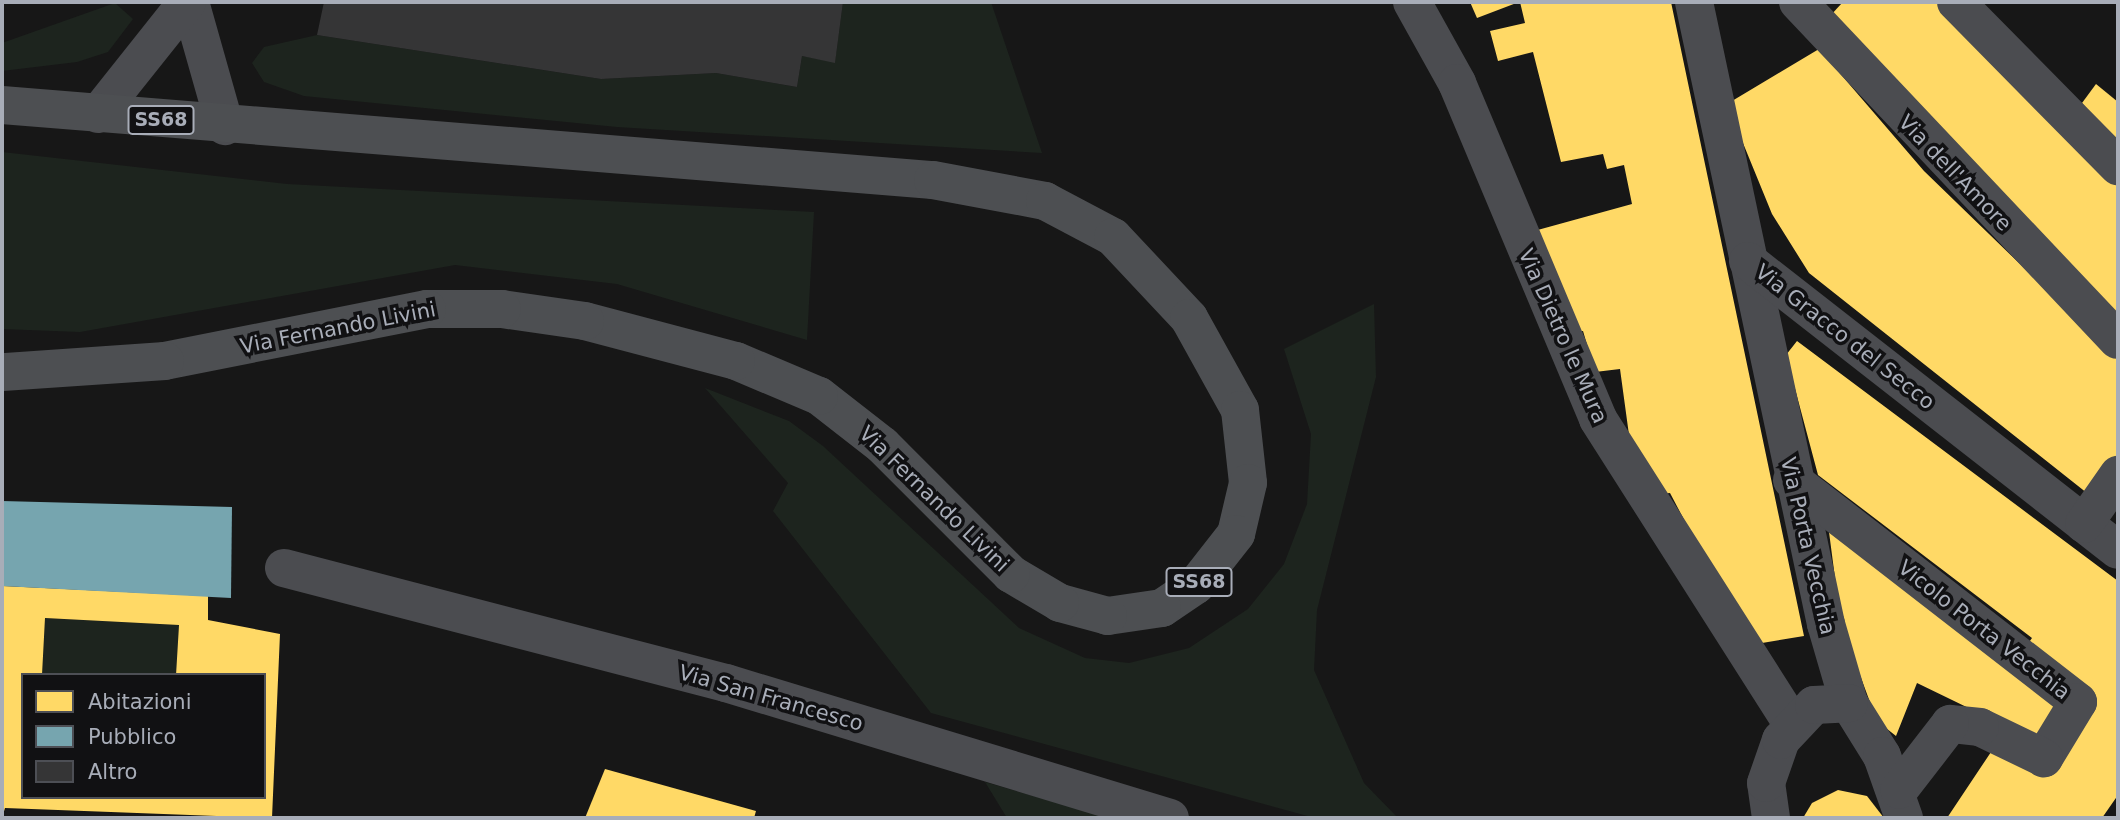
<!DOCTYPE html>
<style>
body{margin:0}
#map{position:relative;width:2120px;height:820px;overflow:hidden;background:#171717;font-family:"DejaVu Sans",sans-serif}
div>[style]{position:absolute}
[style*='--x']{left:calc(var(--x)*1px);top:calc(var(--y)*1px);width:calc(var(--w)*1px);rotate:calc(var(--a)*1deg)}
.green>*{inset:0;background:#1d241e}
.homes>*{inset:0;background:#ffd966}
.public>*{inset:0;background:#76a5af}
.building>*{inset:0;background:#353536}
.minor>*{height:38px;margin:-19px;padding:0 19px;transform-origin:19px;border-radius:19px;background:#4b4c50}
.major>*{height:38px;margin:-19px;padding:0 19px;transform-origin:19px;border-radius:19px;background:#4d4f52}
span{translate:-50% -50%;white-space:nowrap;text-align:center;line-height:1.15;-webkit-text-stroke:7px #111113;paint-order:stroke}
.shield-label span{padding:2px 5px;background:#111113;border:2px solid;border-radius:5px;-webkit-text-stroke-width:0}
.shield-label{font-size:19px;color:#a8adb8;font-weight:700}
.street-label{font-size:21px;color:#a8adb8}
.frame{position:absolute;inset:0;border:4px solid #a8adb8;pointer-events:none}
.legend{position:absolute;left:21px;top:673px;width:245px;height:126px;box-sizing:border-box;background:#111113;border:2px solid #4d4f55;margin:0;padding:9px 12px;list-style:none;font-size:21px;color:#a8adb8}
.legend li{display:flex;align-items:center;gap:14px;height:35px}
.legend b{width:35px;border:2px solid #4d4f55}
</style>
<div id="map">
<div class="green">
<i style="clip-path:polygon(843px 2px,991px 2px,1042px 153px,617px 127px,304px 96px,264px 82px,252px 63px,264px 47px,317px 35px,601px 79px,716px 73px,797px 87px,802px 56px,835px 62px)"></i>
<i style="clip-path:polygon(115px 3px,133px 19px,108px 52px,77px 62px,2px 71px,2px 43px)"></i>
<i style="clip-path:polygon(2px 152px,287px 184px,814px 212px,807px 340px,617px 284px,455px 265px,80px 332px,2px 329px)"></i>
<i style="clip-path:polygon(1374px 304px,1376px 377px,1317px 610px,1314px 670px,1364px 783px,1398px 818px,1315px 818px,931px 713px,773px 511px,788px 483px,705px 388px,789px 421px,823px 446px,1019px 628px,1085px 658px,1129px 663px,1189px 648px,1248px 609px,1284px 564px,1307px 504px,1311px 434px,1284px 349px)"></i>
<i style="clip-path:polygon(45px 618px,179px 625px,176px 675px,42px 675px)"></i>
<i style="clip-path:polygon(985px 782px,1068px 806px,1110px 818px,1007px 818px)"></i>
</div>
<div class="homes">
<i style="clip-path:polygon(1470px 2px,1519px 2px,1477px 18px)"></i>
<i style="clip-path:polygon(1520px 2px,1671px 2px,1804px 636px,1750px 645px,1670px 493px,1661px 494px,1629px 435px,1620px 369px,1595px 372px,1583px 331px,1575px 332px,1534px 231px,1632px 204px,1624px 165px,1607px 169px,1603px 154px,1561px 162px,1533px 52px,1498px 61px,1490px 31px,1525px 23px)"></i>
<i style="clip-path:polygon(1843px 2px,1938px 2px,2118px 180px,2118px 321px,1829px 17px)"></i>
<i style="clip-path:polygon(1819px 49px,1924px 171px,2118px 359px,2118px 468px,2097px 501px,1809px 273px,1772px 214px,1727px 104px)"></i>
<i style="clip-path:polygon(2096px 84px,2118px 102px,2118px 145px,2082px 103px)"></i>
<i style="clip-path:polygon(1797px 341px,2118px 581px,2118px 795px,2102px 818px,1947px 818px,1997px 743px,2045px 776px,2097px 699px,2025px 648px,2032px 638px,1818px 475px,1786px 355px)"></i>
<i style="clip-path:polygon(1829px 532px,2064px 708px,2043px 744px,1917px 683px,1896px 736px,1877px 721px,1841px 624px)"></i>
<i style="clip-path:polygon(evenodd,3px 586px,208px 596px,208px 620px,280px 634px,272px 818px,5px 808px,2px 818px,3px 586px,45px 618px,179px 625px,176px 675px,264px 675px,264px 797px,23px 797px,23px 675px,42px 675px,45px 618px)"></i>
<i style="clip-path:polygon(605px 769px,756px 811px,754px 818px,585px 818px)"></i>
<i style="clip-path:polygon(1838px 790px,1867px 796px,1884px 818px,1803px 818px,1812px 803px)"></i>
</div>
<div class="public">
<i style="clip-path:polygon(2px 501px,232px 507px,231px 598px,2px 586px)"></i>
</div>
<div class="building">
<i style="clip-path:polygon(324px 2px,843px 2px,835px 63px,802px 56px,797px 87px,716px 73px,601px 79px,317px 35px)"></i>
</div>
<div class="minor">
<i style="--x:190;--y:2;--w:129;--a:74.2"></i>
<i style="--x:1412;--y:2;--w:93;--a:60.9"></i>
<i style="--x:1457;--y:83;--w:364;--a:67.2"></i>
<i style="--x:1598;--y:419;--w:361;--a:57.5"></i>
<i style="--x:1694;--y:2;--w:636;--a:78.02"></i>
<i style="--x:1826;--y:624;--w:82;--a:73.8"></i>
<i style="--x:1849;--y:703;--w:62;--a:58.1"></i>
<i style="--x:1882;--y:756;--w:66;--a:70.5"></i>
<i style="--x:1798;--y:2;--w:465;--a:46.6"></i>
<i style="--x:1956;--y:2;--w:231;--a:45.4"></i>
<i style="--x:98;--y:114;--w:143;--a:-51.5"></i>
<i style="--x:1748;--y:261;--w:469;--a:38"></i>
<i style="--x:1792;--y:480;--w:362;--a:37.8"></i>
<i style="--x:2078;--y:702;--w:66;--a:121.3"></i>
<i style="--x:2044;--y:758;--w:71;--a:-154.2"></i>
<i style="--x:1980;--y:727;--w:30;--a:-174"></i>
<i style="--x:1950;--y:724;--w:83;--a:127.7"></i>
<i style="--x:2084;--y:524;--w:60;--a:-55.2"></i>
<i style="--x:284;--y:568;--w:457;--a:14.6"></i>
<i style="--x:726;--y:683;--w:464;--a:16.9"></i>
<i style="--x:1771;--y:818;--w:35;--a:-98"></i>
<i style="--x:1766;--y:783;--w:46;--a:-70.8"></i>
<i style="--x:1781;--y:740;--w:48;--a:-46.7"></i>
<i style="--x:1814;--y:705;--w:35;--a:-3"></i>
</div>
<div class="major">
<i style="--x:2;--y:105;--w:934;--a:4.61"></i>
<i style="--x:933;--y:180;--w:114;--a:10.6"></i>
<i style="--x:1045;--y:201;--w:77;--a:27.9"></i>
<i style="--x:1113;--y:237;--w:111;--a:46.8"></i>
<i style="--x:1189;--y:318;--w:105;--a:61"></i>
<i style="--x:1240;--y:410;--w:73;--a:83.7"></i>
<i style="--x:1248;--y:483;--w:52;--a:103.2"></i>
<i style="--x:1236;--y:534;--w:65;--a:128.1"></i>
<i style="--x:1196;--y:585;--w:41;--a:145.9"></i>
<i style="--x:1162;--y:608;--w:55;--a:171.6"></i>
<i style="--x:1108;--y:616;--w:50;--a:-164.8"></i>
<i style="--x:1060;--y:603;--w:57;--a:-149.4"></i>
<i style="--x:1011;--y:574;--w:182;--a:-135"></i>
<i style="--x:882;--y:445;--w:80;--a:-142.1"></i>
<i style="--x:819;--y:396;--w:90;--a:-157.1"></i>
<i style="--x:736;--y:361;--w:156;--a:-165.2"></i>
<i style="--x:585;--y:321;--w:84;--a:-171.8"></i>
<i style="--x:502;--y:309;--w:75;--a:180"></i>
<i style="--x:427;--y:309;--w:267;--a:168.8"></i>
<i style="--x:165;--y:361;--w:163;--a:176.1"></i>
</div>
<div class="shield-label">
<span style="left:161px;top:120px">SS68</span>
<span style="left:1199px;top:582px">SS68</span>
</div>
<div class="street-label">
<span style="left:1955px;top:173px;rotate:46deg">Via dell'Amore</span>
<span style="left:338px;top:328px;rotate:-11deg">Via Fernando Livini</span>
<span style="left:1563px;top:336px;rotate:66deg">Via Dietro le Mura</span>
<span style="left:1845px;top:337px;rotate:38deg">Via Gracco del Secco</span>
<span style="left:934px;top:499px;rotate:44deg">Via Fernando Livini</span>
<span style="left:1808px;top:546px;rotate:77deg">Via Porta Vecchia</span>
<span style="left:1984px;top:630px;rotate:38deg">Vicolo Porta Vecchia</span>
<span style="left:771px;top:698px;rotate:16deg">Via San Francesco</span>
</div>
<div class="frame"></div>
<ul class="legend">
<li><b style="height:19px;background:#ffd966"></b>Abitazioni</li>
<li><b style="height:19px;background:#76a5af"></b>Pubblico</li>
<li><b style="height:19px;background:#353536"></b>Altro</li>
</ul>
</div>
